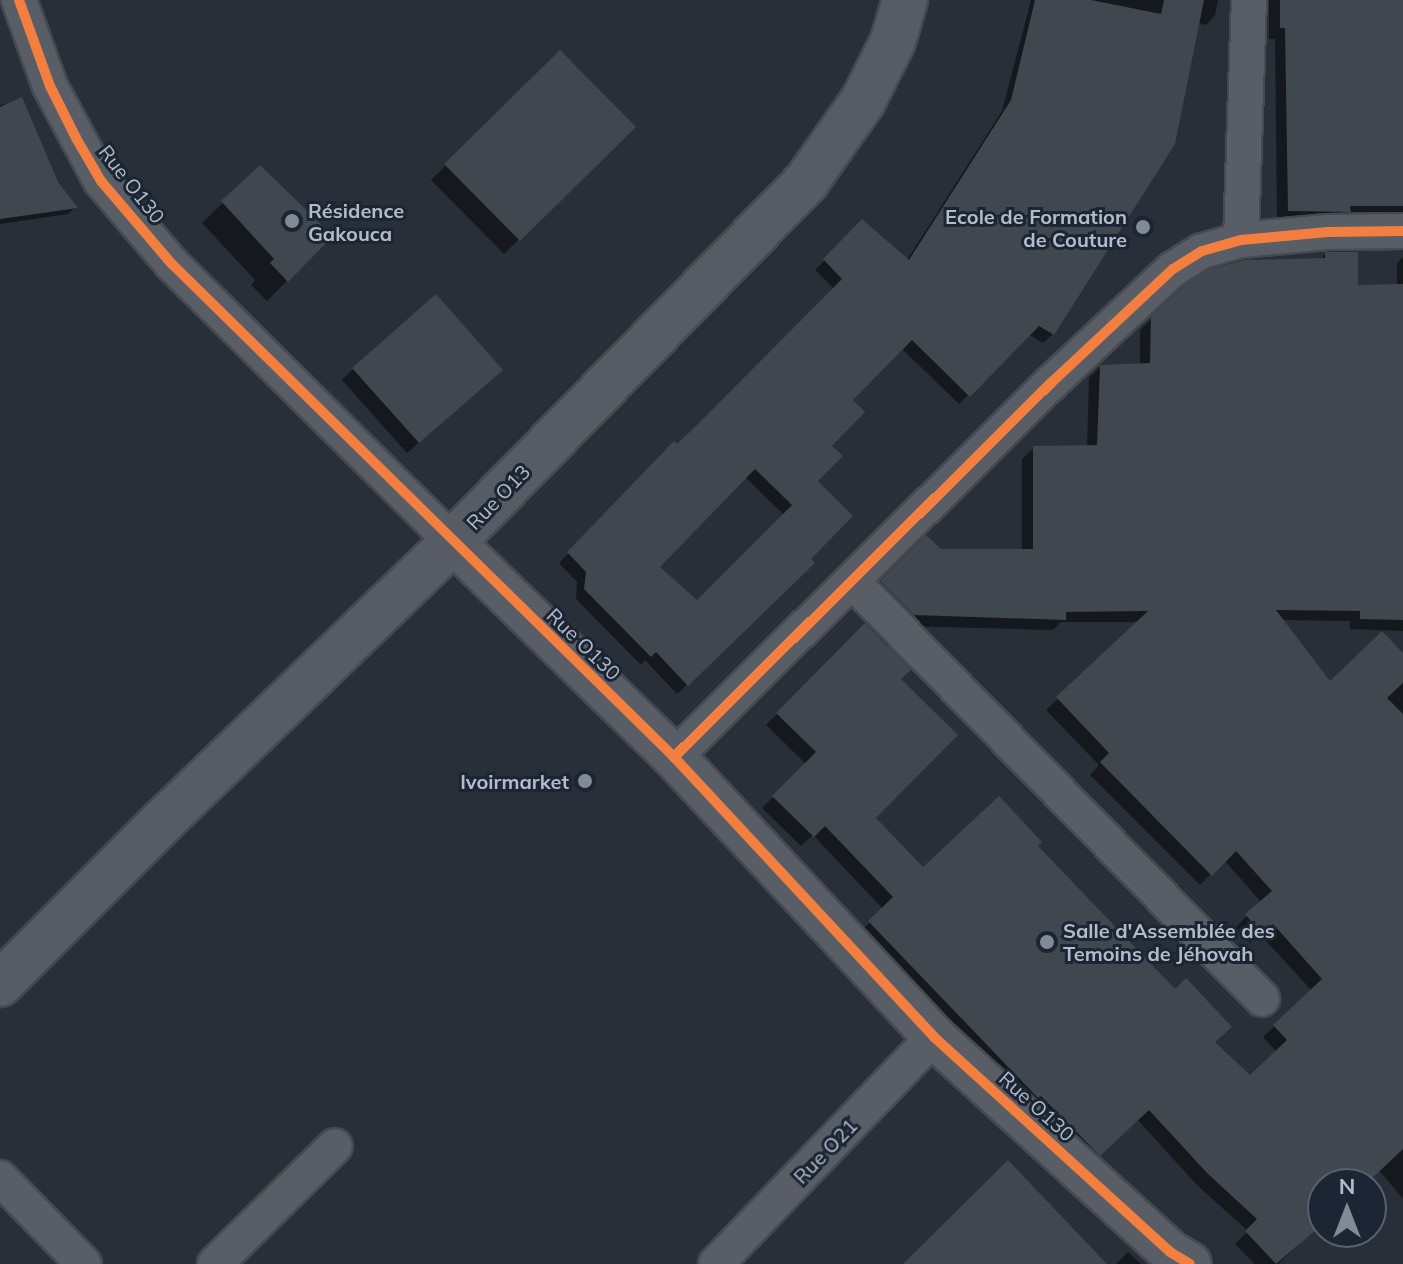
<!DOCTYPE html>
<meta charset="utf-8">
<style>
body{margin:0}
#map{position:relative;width:1403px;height:1264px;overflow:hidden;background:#282f38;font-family:Mulish,sans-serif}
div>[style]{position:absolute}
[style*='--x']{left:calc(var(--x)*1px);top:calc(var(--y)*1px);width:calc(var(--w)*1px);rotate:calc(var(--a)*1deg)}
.shadow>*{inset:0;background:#0007}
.building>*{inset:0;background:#41474e}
.roads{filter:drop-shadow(2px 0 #454a51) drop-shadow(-2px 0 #454a51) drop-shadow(0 2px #454a51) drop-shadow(0 -2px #454a51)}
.minor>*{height:34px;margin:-17px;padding:0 17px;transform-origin:17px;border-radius:17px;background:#595d65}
.tertiary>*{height:42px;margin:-21px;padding:0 21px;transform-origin:21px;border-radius:21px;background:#595d65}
.secondary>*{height:44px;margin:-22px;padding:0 22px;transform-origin:22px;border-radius:22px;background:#575c64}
.cycleway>*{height:10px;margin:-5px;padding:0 5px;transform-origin:5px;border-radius:5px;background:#f27e40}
.dots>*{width:22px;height:22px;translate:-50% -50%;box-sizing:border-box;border:4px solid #1c2533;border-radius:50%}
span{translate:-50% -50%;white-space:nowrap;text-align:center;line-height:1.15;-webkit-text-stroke:6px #1c2533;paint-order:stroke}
.street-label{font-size:20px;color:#b2bbc9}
.poi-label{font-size:20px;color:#b2bbc9;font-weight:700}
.left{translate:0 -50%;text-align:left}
.right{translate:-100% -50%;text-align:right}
.north{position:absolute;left:1307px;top:1168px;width:80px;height:80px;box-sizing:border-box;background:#1c2533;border:2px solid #58616f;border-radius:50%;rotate:0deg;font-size:22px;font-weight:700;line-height:32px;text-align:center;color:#b2bbc9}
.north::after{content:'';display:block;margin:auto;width:28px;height:36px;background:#828a96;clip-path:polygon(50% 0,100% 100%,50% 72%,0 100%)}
</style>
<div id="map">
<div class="shadow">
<i style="clip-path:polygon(evenodd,1031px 0,1218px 0,1215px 15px,1206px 25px,1197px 23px,1053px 334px,1043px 343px,1028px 334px,959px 404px,901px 348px,850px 400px,829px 446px,815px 481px,808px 559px,812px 563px,677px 694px,645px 660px,641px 665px,576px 599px,577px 582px,559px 563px,674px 444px,676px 447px,835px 290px,815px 270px,862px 222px,907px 260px,1002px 111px,1031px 0,745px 477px,784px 515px,697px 603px,657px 567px,745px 477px)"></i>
<i style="clip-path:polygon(1269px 0,1403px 0,1403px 227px,1277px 221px,1275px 39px,1269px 39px)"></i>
<i style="clip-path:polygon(560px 53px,633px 127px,504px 254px,431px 180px)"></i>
<i style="clip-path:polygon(21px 102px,56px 183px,75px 208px,68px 214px,0 224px,0 105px)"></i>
<i style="clip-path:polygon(260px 167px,331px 236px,267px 301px,251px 285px,255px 280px,202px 223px)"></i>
<i style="clip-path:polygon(1325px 254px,1356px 287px,1397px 286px,1397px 263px,1403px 257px,1403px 631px,1350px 629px,1350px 621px,1282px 620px,1329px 684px,1403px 656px,1403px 1199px,1379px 1170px,1363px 1184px,1323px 1184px,1323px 1222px,1278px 1264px,1255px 1264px,1235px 1244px,1248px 1231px,1197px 1185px,1137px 1119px,1088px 1165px,859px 933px,883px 909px,813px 835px,801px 846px,762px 808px,806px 764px,766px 725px,865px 626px,898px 679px,874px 818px,923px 870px,1036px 846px,1213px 1043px,1250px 1078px,1277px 1052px,1263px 1037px,1312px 991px,1260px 934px,1250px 943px,1236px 927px,1261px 902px,1224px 860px,1200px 885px,1090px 775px,1099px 765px,1046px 710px,1140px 622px,1061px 622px,1053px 630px,902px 626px,870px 593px,926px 538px,940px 551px,1022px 551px,1022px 459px,1034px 448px,1087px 447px,1089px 378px,1100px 367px,1140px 365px,1140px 330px,1152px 319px,1320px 260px)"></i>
<i style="clip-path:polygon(353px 369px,490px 380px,407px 453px,342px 380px)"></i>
<i style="clip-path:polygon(1128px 1252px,1141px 1264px,1116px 1264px)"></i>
</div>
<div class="building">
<i style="clip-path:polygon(evenodd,1035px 0,1091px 0,1161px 14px,1164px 0,1204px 0,1175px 144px,1054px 335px,1039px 326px,970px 397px,912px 340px,853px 400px,865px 412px,832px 446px,843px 456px,818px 481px,853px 516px,811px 559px,815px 563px,688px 686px,656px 652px,651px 657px,584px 589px,586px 572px,567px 552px,674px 441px,677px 444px,697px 425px,842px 279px,823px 259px,862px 219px,909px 260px,1011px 100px,1035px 0,755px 469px,792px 505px,697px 600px,660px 567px,755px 469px)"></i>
<i style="clip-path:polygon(1280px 0,1403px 0,1403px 206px,1350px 206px,1351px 212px,1288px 211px,1285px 28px,1280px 28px)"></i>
<i style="clip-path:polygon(560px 50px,636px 127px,520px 241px,444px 164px)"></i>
<i style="clip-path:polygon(22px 97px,58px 182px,78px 208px,0 219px,0 107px)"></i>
<i style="clip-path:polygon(260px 165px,333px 236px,288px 282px,270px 263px,274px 259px,221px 201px)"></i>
<i style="clip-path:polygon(1325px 252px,1358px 252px,1358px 285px,1403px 284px,1403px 620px,1360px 619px,1360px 611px,1276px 610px,1330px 681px,1382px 631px,1403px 653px,1403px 683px,1387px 698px,1403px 714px,1403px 1149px,1366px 1184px,1323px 1184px,1323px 1224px,1276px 1264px,1245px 1231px,1257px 1219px,1208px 1174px,1149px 1110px,1100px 1156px,1041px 1096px,1038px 1098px,868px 921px,893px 897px,825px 826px,814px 837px,772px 796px,816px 752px,776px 713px,865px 623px,911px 670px,901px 679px,958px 735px,876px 818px,923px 867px,999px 796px,1042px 842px,1038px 846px,1175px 989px,1186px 978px,1232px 1027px,1215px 1042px,1250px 1075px,1287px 1040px,1273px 1025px,1322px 979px,1273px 924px,1262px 934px,1245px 914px,1272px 891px,1236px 851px,1212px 876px,1100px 762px,1109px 753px,1056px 697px,1148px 611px,1066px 612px,1066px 620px,914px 615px,880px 581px,926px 535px,941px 549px,1033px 549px,1033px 446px,1097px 445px,1100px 365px,1150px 363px,1151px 317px,1185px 285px,1210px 269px,1245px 260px,1325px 258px)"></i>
<i style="clip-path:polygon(436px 294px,503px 370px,419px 443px,352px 368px)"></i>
<i style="clip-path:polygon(1008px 1160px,1107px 1264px,903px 1264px)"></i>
</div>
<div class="roads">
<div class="minor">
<i style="--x:19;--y:0;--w:91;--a:70.2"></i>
<i style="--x:50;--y:86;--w:108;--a:61.8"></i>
<i style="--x:101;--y:181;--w:109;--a:49.5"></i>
<i style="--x:172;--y:264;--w:395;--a:44.7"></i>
<i style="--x:1241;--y:240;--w:240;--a:-88.1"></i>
<i style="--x:853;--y:582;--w:584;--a:45.55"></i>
<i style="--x:674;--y:757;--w:531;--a:-44.77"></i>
<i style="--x:1051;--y:383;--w:167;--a:-43.1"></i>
<i style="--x:1173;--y:269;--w:34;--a:-32"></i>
<i style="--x:1202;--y:251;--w:41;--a:-15.8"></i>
<i style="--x:1241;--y:240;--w:87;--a:-5.3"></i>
<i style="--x:1328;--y:232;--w:75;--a:-0.8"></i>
<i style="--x:0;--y:1178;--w:120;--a:45.7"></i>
<i style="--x:215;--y:1264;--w:168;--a:-44.5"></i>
<i style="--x:716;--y:1264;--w:315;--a:-46.2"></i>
</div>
<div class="tertiary">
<i style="--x:453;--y:542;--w:308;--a:44.2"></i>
<i style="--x:674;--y:757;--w:382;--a:47.1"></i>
<i style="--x:934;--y:1037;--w:319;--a:42.3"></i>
<i style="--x:1170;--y:1252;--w:23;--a:31"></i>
</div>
<div class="secondary">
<i style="--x:0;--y:984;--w:228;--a:-45"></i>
<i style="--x:161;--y:823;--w:405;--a:-43.9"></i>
<i style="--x:453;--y:542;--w:504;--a:-45.56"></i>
<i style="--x:806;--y:182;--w:99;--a:-54.9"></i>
<i style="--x:863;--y:101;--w:67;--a:-63.4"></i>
<i style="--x:893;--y:41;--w:43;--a:-73.7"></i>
</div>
</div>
<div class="cycleway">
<i style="--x:19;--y:0;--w:91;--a:70.2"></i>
<i style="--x:50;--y:86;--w:58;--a:63.4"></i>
<i style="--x:76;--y:138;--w:50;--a:59.8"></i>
<i style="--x:101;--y:181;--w:109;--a:49.5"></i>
<i style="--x:172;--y:264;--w:704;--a:44.48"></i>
<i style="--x:674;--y:757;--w:382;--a:47.1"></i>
<i style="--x:934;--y:1037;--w:319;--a:42.3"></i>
<i style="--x:1170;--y:1252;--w:23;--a:31"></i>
<i style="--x:674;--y:757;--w:531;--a:-44.77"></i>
<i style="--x:1051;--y:383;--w:167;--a:-43.1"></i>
<i style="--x:1173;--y:269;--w:34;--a:-32"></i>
<i style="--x:1202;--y:251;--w:41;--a:-15.8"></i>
<i style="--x:1241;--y:240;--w:87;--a:-5.3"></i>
<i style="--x:1328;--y:232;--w:75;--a:-0.8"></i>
</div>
<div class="dots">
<i style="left:292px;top:221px;background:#828a96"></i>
<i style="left:1143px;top:227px;background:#828a96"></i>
<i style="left:585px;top:781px;background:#828a96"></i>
<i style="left:1047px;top:942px;background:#828a96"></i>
</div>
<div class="street-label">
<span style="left:132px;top:184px;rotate:52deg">Rue O130</span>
<span style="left:498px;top:497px;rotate:-46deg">Rue O13</span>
<span style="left:584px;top:644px;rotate:44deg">Rue O130</span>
<span style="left:1037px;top:1106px;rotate:42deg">Rue O130</span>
<span style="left:825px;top:1151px;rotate:-46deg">Rue O21</span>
</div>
<div class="poi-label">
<span class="left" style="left:308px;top:222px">Résidence<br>Gakouca</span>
<span class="right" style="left:1127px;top:228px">Ecole de Formation<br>de Couture</span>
<span class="right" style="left:569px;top:781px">Ivoirmarket</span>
<span class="left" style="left:1063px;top:942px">Salle d'Assemblée des<br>Temoins de Jéhovah</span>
</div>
<div class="north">N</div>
</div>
